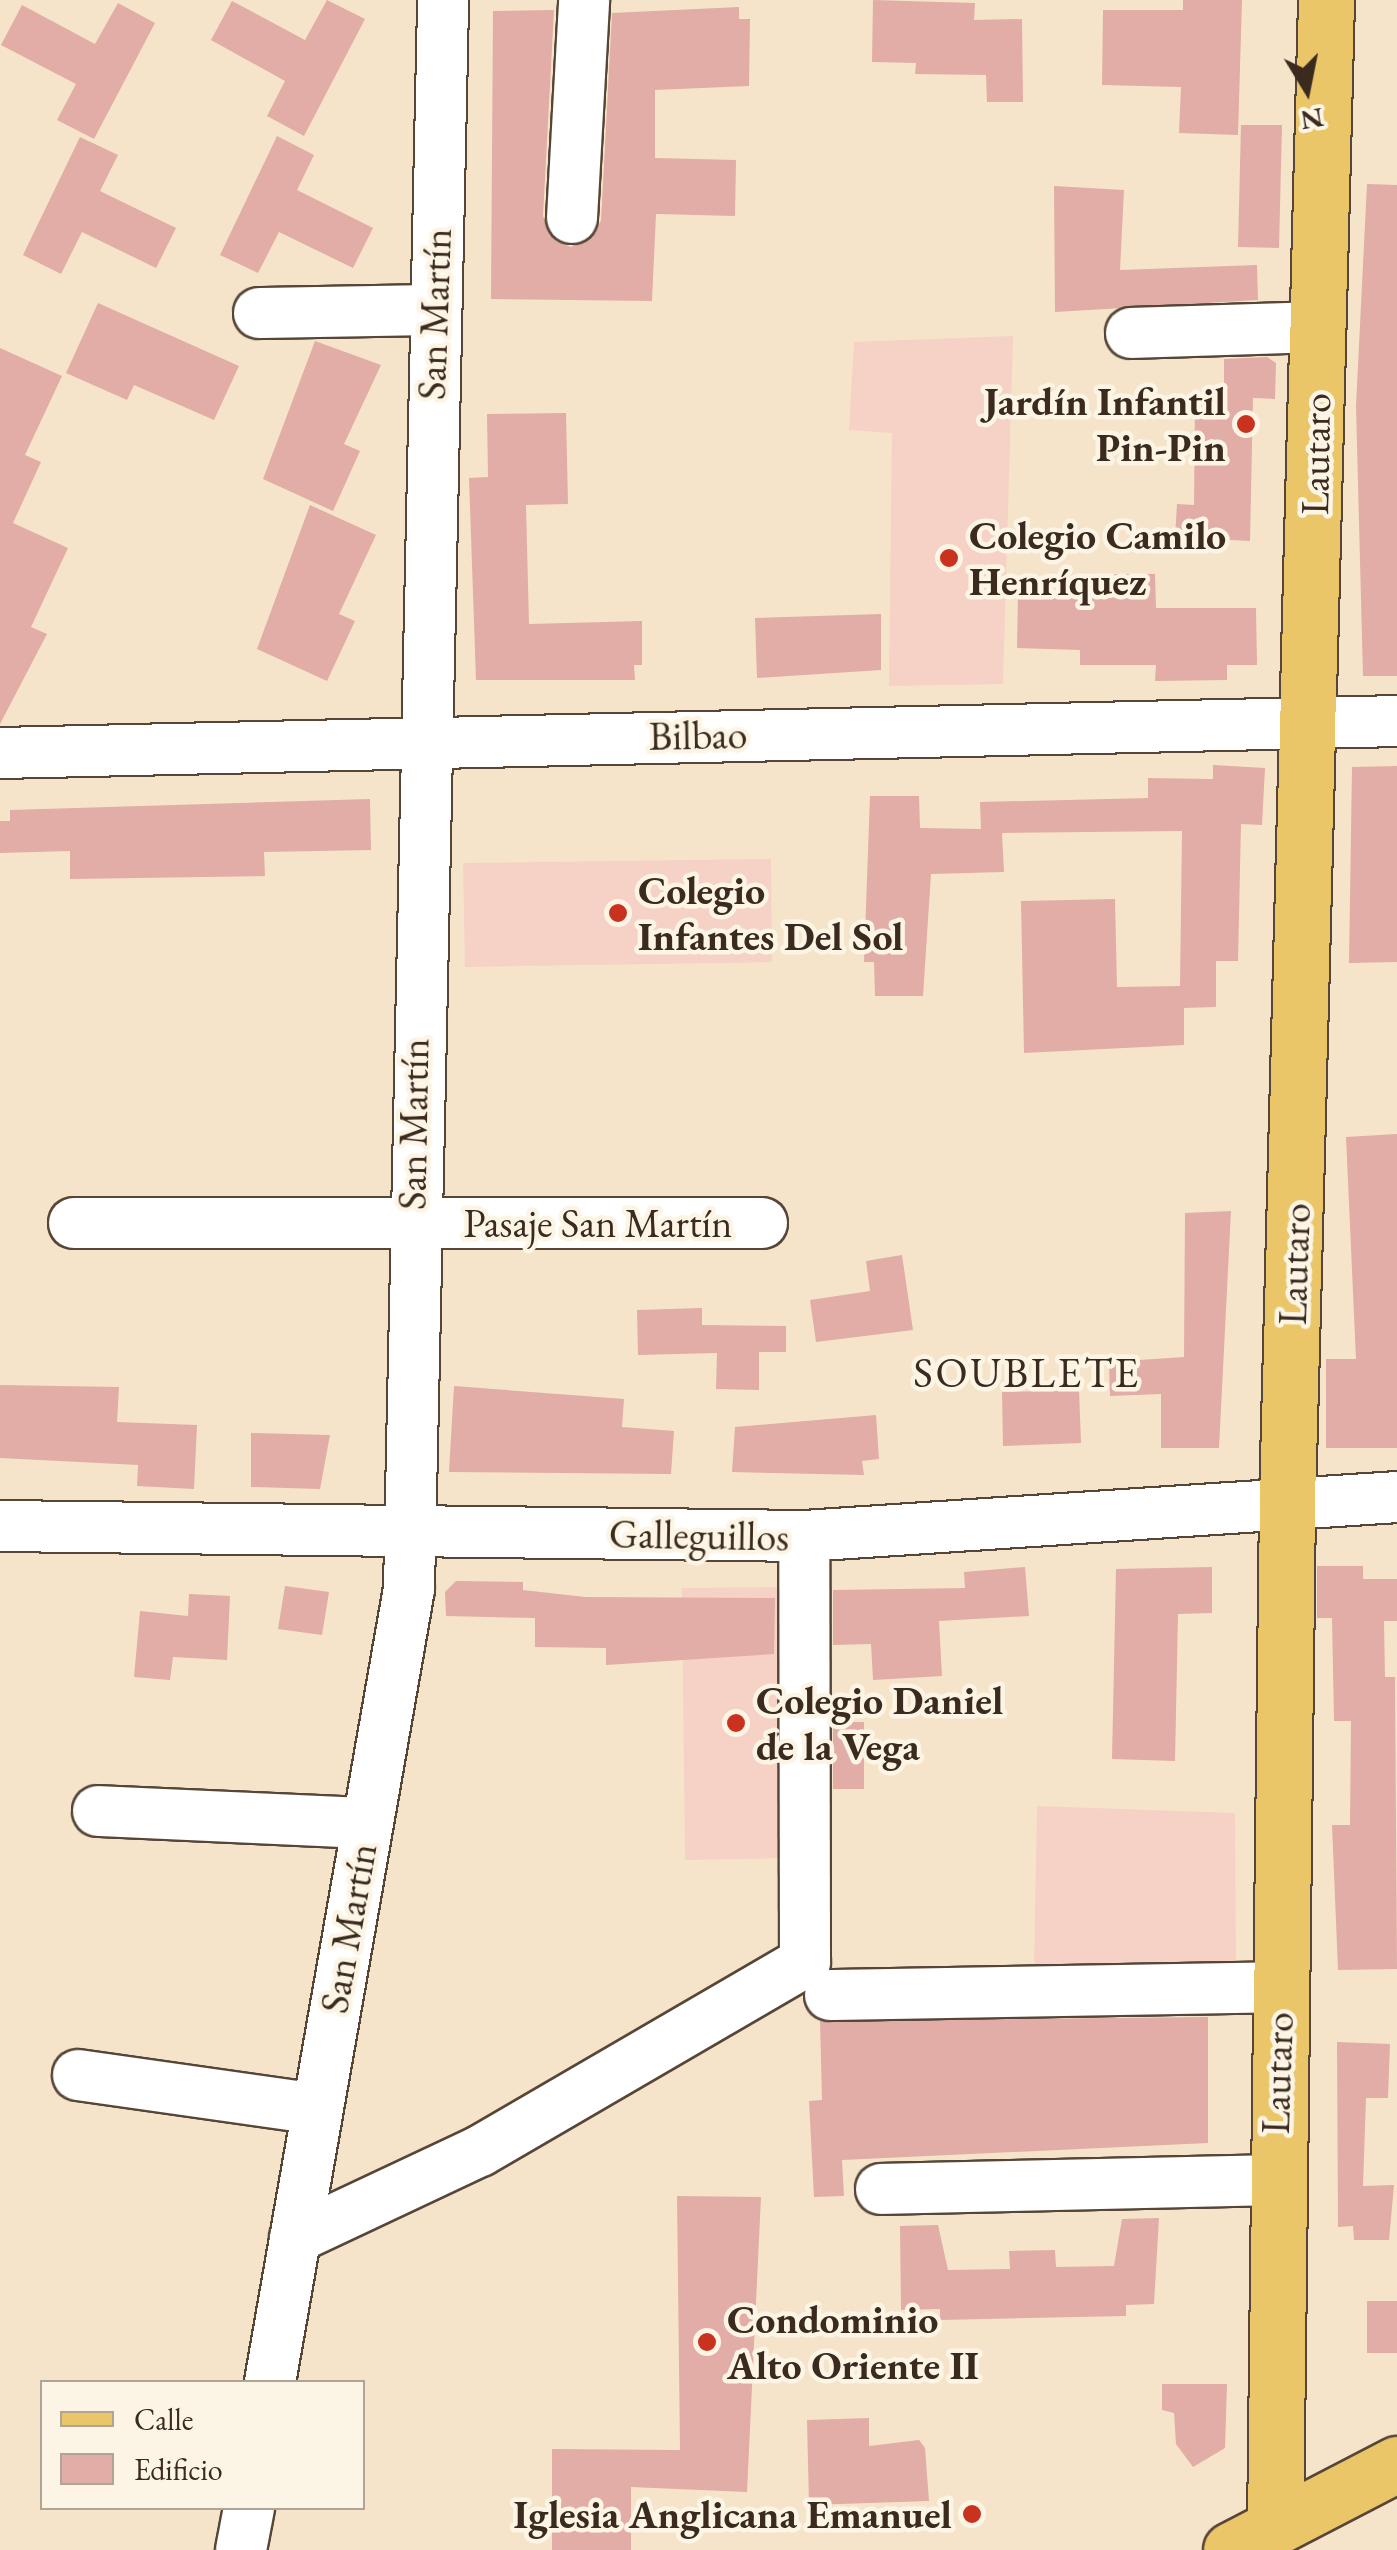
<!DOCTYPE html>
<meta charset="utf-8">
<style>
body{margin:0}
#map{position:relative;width:1397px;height:2550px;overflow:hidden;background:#f5e4ca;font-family:"EB Garamond",serif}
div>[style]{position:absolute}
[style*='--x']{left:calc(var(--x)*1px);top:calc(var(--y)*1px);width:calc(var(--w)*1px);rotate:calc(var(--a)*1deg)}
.built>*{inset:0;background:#f6d1c5}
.building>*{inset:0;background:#e1ada6}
.roads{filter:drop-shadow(2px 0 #574638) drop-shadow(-2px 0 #574638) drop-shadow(0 2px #574638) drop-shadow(0 -2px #574638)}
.minor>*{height:50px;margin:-25px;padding:0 25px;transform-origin:25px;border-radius:25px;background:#fff}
.major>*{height:55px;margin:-27.5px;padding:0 27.5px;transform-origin:27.5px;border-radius:27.5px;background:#eac669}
.dots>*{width:28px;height:28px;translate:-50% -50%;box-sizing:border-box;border:5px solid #fcf5e5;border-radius:50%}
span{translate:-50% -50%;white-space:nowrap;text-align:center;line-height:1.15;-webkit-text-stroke:9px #fcf5e5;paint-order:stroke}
.street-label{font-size:40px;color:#3b2a1e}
.poi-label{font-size:40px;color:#3b2a1e;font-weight:700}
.right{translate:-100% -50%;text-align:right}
.left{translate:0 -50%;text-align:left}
.neighbourhood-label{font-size:42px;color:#3b2a1e;letter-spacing:2.5px}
.legend{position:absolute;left:40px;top:2380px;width:325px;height:130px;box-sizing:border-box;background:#fcf5e5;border:2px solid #afa495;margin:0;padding:12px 18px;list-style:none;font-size:30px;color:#3b2a1e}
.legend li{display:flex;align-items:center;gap:20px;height:50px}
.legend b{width:50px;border:2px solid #afa495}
.north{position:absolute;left:1257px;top:40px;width:100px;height:100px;-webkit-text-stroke:8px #fcf5e5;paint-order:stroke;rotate:170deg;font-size:28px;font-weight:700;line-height:40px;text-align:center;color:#3b2a1e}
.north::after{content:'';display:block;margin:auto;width:35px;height:45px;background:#3b2a1e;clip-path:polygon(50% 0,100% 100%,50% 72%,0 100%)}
</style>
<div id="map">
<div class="built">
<i style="clip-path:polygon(1013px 336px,1003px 684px,889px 686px,892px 433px,849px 430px,854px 342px)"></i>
<i style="clip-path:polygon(771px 859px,772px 962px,465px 967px,463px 863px)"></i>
<i style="clip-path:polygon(786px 1587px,789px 1858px,685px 1860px,682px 1588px)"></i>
<i style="clip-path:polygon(1037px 1806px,1235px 1813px,1236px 1966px,1034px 1973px)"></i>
</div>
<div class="building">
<i style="clip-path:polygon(327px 0,365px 19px,304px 136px,267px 116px,285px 81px,211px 40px,232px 1px,305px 40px)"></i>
<i style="clip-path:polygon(873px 0,975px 3px,974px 20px,1022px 19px,1023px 102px,987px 102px,986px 75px,915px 74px,916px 63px,872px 62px)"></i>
<i style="clip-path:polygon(1183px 0,1242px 0,1238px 135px,1179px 133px,1181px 87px,1102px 85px,1103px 10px,1183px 10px)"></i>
<i style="clip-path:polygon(118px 3px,155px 23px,94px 139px,57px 120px,76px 84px,1px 45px,22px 5px,95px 44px)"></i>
<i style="clip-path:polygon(739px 7px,739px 19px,750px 19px,749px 86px,655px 90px,655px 158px,736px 160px,735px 216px,656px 214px,652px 301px,491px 299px,493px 11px,554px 10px,543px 216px,556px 241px,571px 247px,595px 234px,601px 220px,612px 13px)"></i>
<i style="clip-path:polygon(1241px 125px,1282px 125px,1279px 248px,1238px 247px)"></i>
<i style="clip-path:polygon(277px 136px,314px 155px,297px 190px,373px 228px,353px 268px,279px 232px,258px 273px,220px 255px)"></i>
<i style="clip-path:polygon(80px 137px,118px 155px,100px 191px,176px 228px,156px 268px,82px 232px,61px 274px,23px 255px)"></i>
<i style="clip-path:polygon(1367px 184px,1397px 185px,1397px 676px,1363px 676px,1356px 406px)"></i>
<i style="clip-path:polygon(1054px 186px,1124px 190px,1120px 270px,1257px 265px,1258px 300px,1055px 312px)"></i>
<i style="clip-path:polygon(98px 303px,239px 366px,214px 420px,134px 385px,127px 400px,66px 373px)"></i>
<i style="clip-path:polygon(315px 341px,381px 365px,344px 444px,360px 451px,333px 511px,263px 479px)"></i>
<i style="clip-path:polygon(0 348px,62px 376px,25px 455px,41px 462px,13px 523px,68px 548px,31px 627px,47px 634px,0 724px)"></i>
<i style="clip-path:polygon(1267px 357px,1276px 363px,1275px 399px,1253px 398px,1250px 541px,1175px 537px,1177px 504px,1194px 505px,1195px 405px,1224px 405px,1224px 359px)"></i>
<i style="clip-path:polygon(566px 413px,568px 504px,526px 505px,529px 624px,642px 621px,642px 665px,634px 665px,635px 680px,476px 680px,469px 478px,488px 477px,487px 414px)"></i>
<i style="clip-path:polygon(310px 505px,376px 535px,339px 614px,355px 621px,327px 681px,257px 649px)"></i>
<i style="clip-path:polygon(1099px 574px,1155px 574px,1156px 608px,1256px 608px,1257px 665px,1227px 665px,1227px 680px,1155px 681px,1156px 665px,1080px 665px,1080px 650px,1017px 648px,1018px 593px,1093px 595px)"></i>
<i style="clip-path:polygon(881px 614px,881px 670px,757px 678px,755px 618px)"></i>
<i style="clip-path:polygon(1213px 765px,1265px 768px,1262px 825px,1241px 824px,1238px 961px,1216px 961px,1216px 1007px,1184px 1008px,1184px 1045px,1024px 1053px,1021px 901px,1115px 899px,1117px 987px,1180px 986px,1182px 831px,1002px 833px,1004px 872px,931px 874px,923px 996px,875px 996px,874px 962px,864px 962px,870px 796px,919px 796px,920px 828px,981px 829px,980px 802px,1148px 798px,1148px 778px,1213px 779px)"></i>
<i style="clip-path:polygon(1397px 766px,1397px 962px,1349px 963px,1352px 767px)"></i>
<i style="clip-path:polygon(370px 799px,371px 850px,264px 852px,265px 876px,70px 879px,70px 851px,0 853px,0 821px,10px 821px,10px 810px)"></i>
<i style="clip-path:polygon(1397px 1134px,1397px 1448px,1326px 1448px,1326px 1359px,1356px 1359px,1346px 1137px)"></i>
<i style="clip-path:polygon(1231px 1211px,1219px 1448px,1161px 1448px,1161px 1394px,1110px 1396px,1109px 1362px,1184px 1357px,1185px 1213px)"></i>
<i style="clip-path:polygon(902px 1255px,913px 1330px,816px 1342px,810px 1300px,870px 1291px,866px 1261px)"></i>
<i style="clip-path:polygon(702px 1308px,702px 1325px,786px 1326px,786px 1352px,759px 1352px,759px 1390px,716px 1389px,717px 1353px,638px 1355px,637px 1310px)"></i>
<i style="clip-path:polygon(0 1385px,119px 1387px,117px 1422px,197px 1425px,194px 1489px,137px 1486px,138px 1465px,0 1458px)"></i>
<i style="clip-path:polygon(454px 1386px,624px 1399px,622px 1427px,674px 1431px,671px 1474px,449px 1472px)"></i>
<i style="clip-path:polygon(1079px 1390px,1081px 1443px,1003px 1446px,1002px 1392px)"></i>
<i style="clip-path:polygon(876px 1415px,879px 1459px,862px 1461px,864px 1475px,732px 1472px,735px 1427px)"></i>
<i style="clip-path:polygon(251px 1433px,330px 1435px,320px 1489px,251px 1487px)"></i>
<i style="clip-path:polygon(1317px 1566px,1363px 1566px,1363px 1579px,1397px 1579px,1397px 1621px,1384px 1621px,1385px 1677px,1395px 1677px,1397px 1969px,1338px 1970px,1332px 1825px,1350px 1825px,1351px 1721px,1334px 1721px,1332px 1618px,1317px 1618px)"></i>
<i style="clip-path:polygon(1025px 1567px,1029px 1616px,939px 1621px,942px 1676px,873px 1680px,871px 1644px,833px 1645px,833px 1590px,965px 1588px,964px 1572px)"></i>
<i style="clip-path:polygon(1212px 1567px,1212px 1613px,1178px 1614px,1175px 1761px,1112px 1759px,1116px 1569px)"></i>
<i style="clip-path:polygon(456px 1581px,523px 1582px,523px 1590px,585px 1597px,775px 1598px,774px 1654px,606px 1665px,606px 1648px,535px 1647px,535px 1618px,446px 1616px,445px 1592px)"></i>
<i style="clip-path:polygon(285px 1586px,329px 1592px,322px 1635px,278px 1629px)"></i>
<i style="clip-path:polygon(189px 1594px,230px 1596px,227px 1660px,173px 1657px,170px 1680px,134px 1677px,140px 1611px,188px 1616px)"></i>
<i style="clip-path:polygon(833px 1722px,864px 1722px,864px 1789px,833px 1789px)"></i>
<i style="clip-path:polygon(1208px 2017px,1208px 2143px,842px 2160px,844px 2196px,814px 2197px,809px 2101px,822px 2100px,820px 2021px)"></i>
<i style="clip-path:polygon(1337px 2042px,1390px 2044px,1388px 2098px,1366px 2098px,1363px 2186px,1394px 2185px,1389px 2240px,1354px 2240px,1353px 2226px,1338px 2227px)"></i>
<i style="clip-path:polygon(677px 2196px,761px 2197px,747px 2492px,631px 2487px,631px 2550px,552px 2550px,552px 2449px,680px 2450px)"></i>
<i style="clip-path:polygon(1159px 2218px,1154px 2304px,1126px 2305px,1126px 2316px,940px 2320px,940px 2309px,901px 2310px,900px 2226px,938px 2225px,948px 2270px,1010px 2269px,1009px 2251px,1055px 2250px,1056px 2267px,1114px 2266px,1122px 2219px)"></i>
<i style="clip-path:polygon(1367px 2301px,1397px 2301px,1397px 2353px,1367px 2353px)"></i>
<i style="clip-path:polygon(1162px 2384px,1227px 2384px,1225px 2448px,1193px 2467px,1176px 2444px,1174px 2413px,1162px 2410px)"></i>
<i style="clip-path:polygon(869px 2418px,869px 2446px,919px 2440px,925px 2448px,929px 2501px,809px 2505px,807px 2420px)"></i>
</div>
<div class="roads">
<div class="minor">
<i style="--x:572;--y:218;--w:218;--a:-86.8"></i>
<i style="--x:259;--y:313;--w:175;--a:-1"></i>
<i style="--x:1131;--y:333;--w:187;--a:-1.8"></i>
<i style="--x:0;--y:753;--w:1397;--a:-1.31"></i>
<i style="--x:74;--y:1223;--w:688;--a:0"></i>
<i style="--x:0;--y:1526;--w:804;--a:0.71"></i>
<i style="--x:804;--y:1536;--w:594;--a:-3.76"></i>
<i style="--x:98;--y:1811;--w:269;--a:2.6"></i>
<i style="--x:830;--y:1995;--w:450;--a:-1"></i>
<i style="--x:78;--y:2075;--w:240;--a:8.1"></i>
<i style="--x:881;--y:2189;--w:393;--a:-1.3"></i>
<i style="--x:295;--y:2238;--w:204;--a:-25.2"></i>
<i style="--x:480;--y:2151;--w:376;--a:-30.2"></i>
<i style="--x:805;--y:1962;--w:426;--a:-90.1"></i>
<i style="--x:270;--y:2382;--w:805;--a:-80.06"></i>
<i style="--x:409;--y:1589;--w:1589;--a:-88.77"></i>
<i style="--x:241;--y:2550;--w:43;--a:-79.2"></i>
</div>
<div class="major">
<i style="--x:1275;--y:2527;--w:1027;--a:-89.33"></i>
<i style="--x:1287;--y:1500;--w:1501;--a:-88.51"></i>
<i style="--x:1231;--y:2550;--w:187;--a:-27.4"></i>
</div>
</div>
<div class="dots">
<i style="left:1246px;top:424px;background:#c8321e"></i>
<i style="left:949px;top:558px;background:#c8321e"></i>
<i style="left:618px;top:913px;background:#c8321e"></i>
<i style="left:736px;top:1723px;background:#c8321e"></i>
<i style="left:707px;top:2342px;background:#c8321e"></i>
<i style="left:972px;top:2514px;background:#c8321e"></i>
</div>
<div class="street-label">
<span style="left:434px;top:314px;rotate:-88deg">San Martín</span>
<span style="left:1315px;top:454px;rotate:-89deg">Lautaro</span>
<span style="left:698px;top:735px;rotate:-1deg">Bilbao</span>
<span style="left:413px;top:1124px;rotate:-89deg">San Martín</span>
<span style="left:598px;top:1223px">Pasaje San Martín</span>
<span style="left:1294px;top:1264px;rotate:-88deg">Lautaro</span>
<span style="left:699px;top:1535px;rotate:1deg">Galleguillos</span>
<span style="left:348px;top:1928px;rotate:-80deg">San Martín</span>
<span style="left:1277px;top:2073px;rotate:-88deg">Lautaro</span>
</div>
<div class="poi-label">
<span class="right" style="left:1226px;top:424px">Jardín Infantil<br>Pin-Pin</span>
<span class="left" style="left:969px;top:558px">Colegio Camilo<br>Henríquez</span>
<span class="left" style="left:638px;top:913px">Colegio<br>Infantes Del Sol</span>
<span class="left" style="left:756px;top:1723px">Colegio Daniel<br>de la Vega</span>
<span class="left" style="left:727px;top:2342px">Condominio<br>Alto Oriente II</span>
<span class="right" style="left:952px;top:2514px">Iglesia Anglicana Emanuel</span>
</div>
<div class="neighbourhood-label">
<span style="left:1027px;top:1373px">SOUBLETE</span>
</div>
<ul class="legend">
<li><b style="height:12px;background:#eac669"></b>Calle</li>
<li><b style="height:28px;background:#e1ada6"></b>Edificio</li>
</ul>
<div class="north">N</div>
</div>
